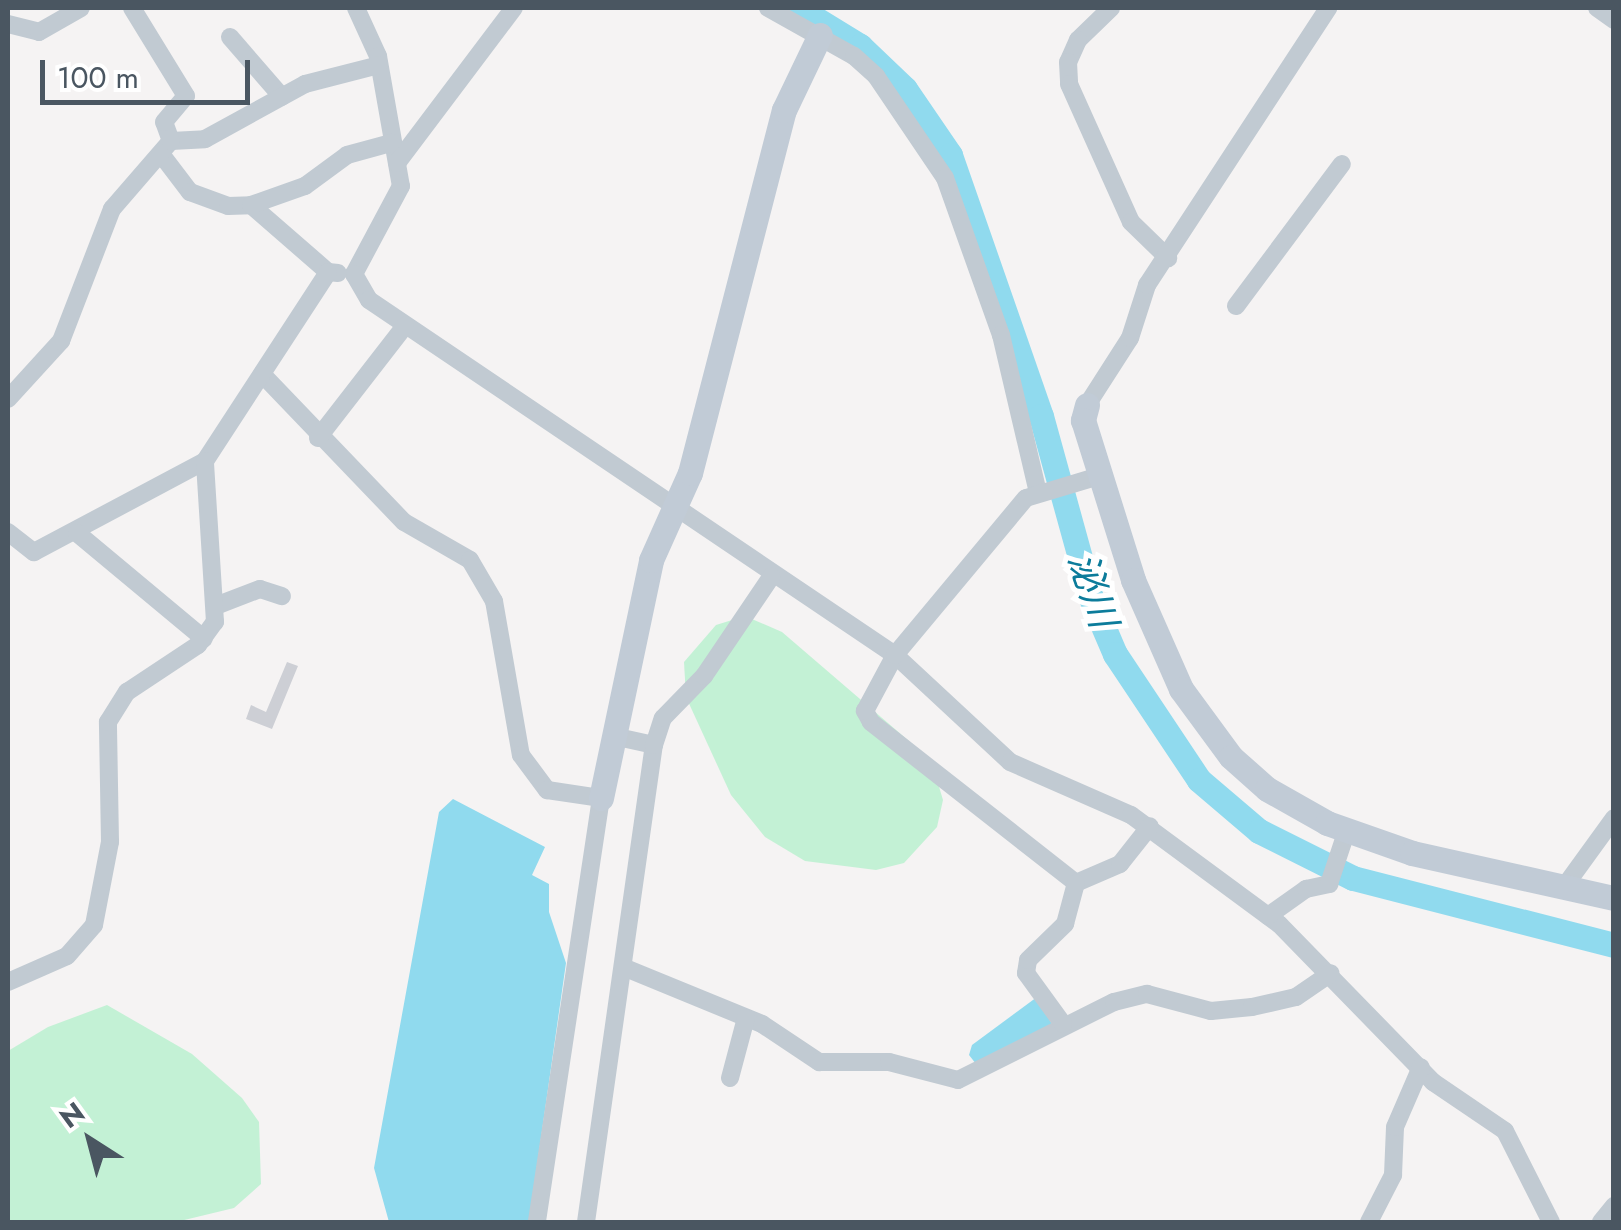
<!DOCTYPE html>
<meta charset="utf-8">
<style>
body{margin:0}
#map{position:relative;width:1621px;height:1230px;overflow:hidden;background:#f5f3f3;font-family:Jost,"Noto Sans JP",sans-serif}
div>[style]{position:absolute}
[style*='--x']{left:calc(var(--x)*1px);top:calc(var(--y)*1px);width:calc(var(--w)*1px);rotate:calc(var(--a)*1deg)}
.green>*{inset:0;background:#c3f1d5}
.water>*{inset:0;background:#90daee}
.river>*{height:25px;margin:-12.5px;padding:0 12.5px;transform-origin:12.5px;border-radius:12.5px;background:#90daee}
.building>*{inset:0;background:#cdcfd5}
.street>*{height:18px;margin:-9px;padding:0 9px;transform-origin:9px;border-radius:9px;background:#c1cad2}
.secondary>*{height:25px;margin:-12.5px;padding:0 12.5px;transform-origin:12.5px;border-radius:12.5px;background:#c1cbd6}
span{translate:-50% -50%;white-space:nowrap;text-align:center;line-height:1.15;-webkit-text-stroke:10px #fff;paint-order:stroke}
.water-label{font-size:38px;color:#0c7c9b;font-style:italic}
.frame{position:absolute;inset:0;border:10px solid #4a5661;pointer-events:none}
.north{position:absolute;left:40px;top:1090px;width:100px;height:100px;-webkit-text-stroke:8px #fff;paint-order:stroke;rotate:324deg;font-size:28px;font-weight:700;line-height:40px;text-align:center;color:#4a5661}
.north::after{content:'';display:block;margin:auto;width:35px;height:45px;background:#4a5661;clip-path:polygon(50% 0,100% 100%,50% 72%,0 100%)}
.scale{position:absolute;left:40px;top:60px;width:210px;height:45px;box-sizing:border-box;border:5px solid #4a5661;border-top:0;padding-left:12px;font-size:30px;line-height:35px;white-space:nowrap;color:#4a5661;-webkit-text-stroke:8px #fff;paint-order:stroke}
</style>
<div id="map">
<div class="green">
<i style="clip-path:polygon(745px 616px,782px 632px,931px 760px,943px 800px,937px 827px,904px 863px,876px 870px,805px 861px,765px 837px,731px 795px,686px 697px,684px 662px,716px 625px)"></i>
<i style="clip-path:polygon(107px 1005px,192px 1054px,242px 1098px,259px 1122px,261px 1184px,234px 1208px,176px 1222px,8px 1222px,8px 1051px,48px 1027px)"></i>
</div>
<div class="water">
<i style="clip-path:polygon(453px 799px,545px 847px,532px 875px,549px 884px,549px 912px,566px 963px,529px 1222px,389px 1222px,374px 1168px,439px 812px)"></i>
<i style="clip-path:polygon(1037px 997px,1052px 1024px,980px 1069px,969px 1055px,972px 1045px)"></i>
</div>
<div class="river">
<i style="--x:798;--y:8;--w:73;--a:31.5"></i>
<i style="--x:860;--y:46;--w:62;--a:43.7"></i>
<i style="--x:905;--y:89;--w:80;--a:55.7"></i>
<i style="--x:950;--y:155;--w:276;--a:70.8"></i>
<i style="--x:1041;--y:416;--w:189;--a:74.6"></i>
<i style="--x:1091;--y:598;--w:61;--a:66.8"></i>
<i style="--x:1115;--y:654;--w:151;--a:56.3"></i>
<i style="--x:1199;--y:780;--w:79;--a:40.4"></i>
<i style="--x:1259;--y:831;--w:105;--a:26.6"></i>
<i style="--x:1353;--y:878;--w:269;--a:14.4"></i>
</div>
<div class="building">
<i style="clip-path:polygon(287px 662px,298px 666px,272px 729px,246px 719px,251px 705px,266px 712px)"></i>
</div>
<div class="street">
<i style="--x:356;--y:8;--w:53;--a:65.4"></i>
<i style="--x:378;--y:56;--w:132;--a:80"></i>
<i style="--x:401;--y:186;--w:100;--a:118.1"></i>
<i style="--x:354;--y:274;--w:30;--a:60"></i>
<i style="--x:369;--y:300;--w:635;--a:34.02"></i>
<i style="--x:895;--y:655;--w:157;--a:42.9"></i>
<i style="--x:1010;--y:762;--w:132;--a:23.7"></i>
<i style="--x:1131;--y:815;--w:184;--a:36.4"></i>
<i style="--x:1279;--y:924;--w:221;--a:45.7"></i>
<i style="--x:1433;--y:1082;--w:87;--a:34.2"></i>
<i style="--x:1505;--y:1131;--w:102;--a:63.2"></i>
<i style="--x:768;--y:8;--w:98;--a:29.2"></i>
<i style="--x:854;--y:56;--w:30;--a:42"></i>
<i style="--x:876;--y:76;--w:123;--a:55.9"></i>
<i style="--x:945;--y:178;--w:167;--a:70.4"></i>
<i style="--x:1001;--y:335;--w:162;--a:76.8"></i>
<i style="--x:1111;--y:8;--w:46;--a:135.9"></i>
<i style="--x:1078;--y:40;--w:24;--a:114"></i>
<i style="--x:1068;--y:62;--w:22;--a:87"></i>
<i style="--x:1069;--y:84;--w:151;--a:65.8"></i>
<i style="--x:1131;--y:222;--w:52;--a:44.2"></i>
<i style="--x:1597;--y:8;--w:21;--a:35"></i>
<i style="--x:8;--y:24;--w:32;--a:14"></i>
<i style="--x:39;--y:32;--w:48;--a:-29.7"></i>
<i style="--x:230;--y:37;--w:79;--a:49.1"></i>
<i style="--x:171;--y:141;--w:34;--a:-3"></i>
<i style="--x:205;--y:139;--w:114;--a:-28.8"></i>
<i style="--x:305;--y:84;--w:76;--a:-14.4"></i>
<i style="--x:161;--y:154;--w:48;--a:52.7"></i>
<i style="--x:190;--y:192;--w:40;--a:20.2"></i>
<i style="--x:228;--y:206;--w:23;--a:-2"></i>
<i style="--x:251;--y:205;--w:102;--a:41"></i>
<i style="--x:328;--y:272;--w:10;--a:6"></i>
<i style="--x:397;--y:163;--w:194;--a:-53"></i>
<i style="--x:251;--y:205;--w:57;--a:-19.4"></i>
<i style="--x:305;--y:186;--w:52;--a:-36.4"></i>
<i style="--x:347;--y:155;--w:46;--a:-15.3"></i>
<i style="--x:1236;--y:306;--w:177;--a:-53.3"></i>
<i style="--x:262;--y:374;--w:205;--a:46.2"></i>
<i style="--x:404;--y:522;--w:76;--a:29.9"></i>
<i style="--x:470;--y:560;--w:48;--a:59.7"></i>
<i style="--x:494;--y:601;--w:156;--a:80.1"></i>
<i style="--x:521;--y:755;--w:44;--a:53.4"></i>
<i style="--x:547;--y:790;--w:55;--a:8.4"></i>
<i style="--x:601;--y:798;--w:429;--a:98.6"></i>
<i style="--x:8;--y:399;--w:79;--a:-47.6"></i>
<i style="--x:61;--y:341;--w:142;--a:-68.9"></i>
<i style="--x:112;--y:209;--w:90;--a:-49.1"></i>
<i style="--x:171;--y:141;--w:20;--a:-110"></i>
<i style="--x:164;--y:122;--w:34;--a:-50"></i>
<i style="--x:186;--y:96;--w:103;--a:-121.5"></i>
<i style="--x:1087;--y:405;--w:80;--a:-57.3"></i>
<i style="--x:1130;--y:338;--w:56;--a:-72.2"></i>
<i style="--x:1147;--y:285;--w:331;--a:-56.8"></i>
<i style="--x:318;--y:438;--w:142;--a:-52.2"></i>
<i style="--x:8;--y:532;--w:33;--a:38"></i>
<i style="--x:34;--y:552;--w:194;--a:-28"></i>
<i style="--x:205;--y:461;--w:225;--a:-56.9"></i>
<i style="--x:77;--y:533;--w:165;--a:39.8"></i>
<i style="--x:218;--y:605;--w:45;--a:-20.9"></i>
<i style="--x:260;--y:589;--w:23;--a:18"></i>
<i style="--x:613;--y:736;--w:42;--a:12.4"></i>
<i style="--x:1076;--y:883;--w:261;--a:-141.9"></i>
<i style="--x:871;--y:722;--w:13;--a:-119"></i>
<i style="--x:865;--y:711;--w:64;--a:-61.8"></i>
<i style="--x:895;--y:655;--w:204;--a:-50.2"></i>
<i style="--x:1026;--y:498;--w:76;--a:-16.8"></i>
<i style="--x:1076;--y:883;--w:48;--a:-23.4"></i>
<i style="--x:1120;--y:864;--w:48;--a:-51.7"></i>
<i style="--x:1567;--y:883;--w:80;--a:-54.1"></i>
<i style="--x:1268;--y:916;--w:47;--a:-35.4"></i>
<i style="--x:1306;--y:889;--w:24;--a:-12"></i>
<i style="--x:1329;--y:884;--w:57;--a:-71.6"></i>
<i style="--x:623;--y:967;--w:150;--a:22.3"></i>
<i style="--x:762;--y:1024;--w:69;--a:33.7"></i>
<i style="--x:819;--y:1062;--w:70;--a:0"></i>
<i style="--x:889;--y:1062;--w:71;--a:14.6"></i>
<i style="--x:958;--y:1080;--w:174;--a:-26.6"></i>
<i style="--x:1114;--y:1002;--w:34;--a:-14"></i>
<i style="--x:1147;--y:994;--w:66;--a:14.9"></i>
<i style="--x:1211;--y:1011;--w:41;--a:-5.6"></i>
<i style="--x:1252;--y:1007;--w:45;--a:-12.8"></i>
<i style="--x:1296;--y:997;--w:42;--a:-34.4"></i>
<i style="--x:8;--y:982;--w:64;--a:-23.8"></i>
<i style="--x:67;--y:956;--w:41;--a:-48.9"></i>
<i style="--x:94;--y:925;--w:85;--a:-79.1"></i>
<i style="--x:110;--y:842;--w:120;--a:-91"></i>
<i style="--x:108;--y:722;--w:36;--a:-58"></i>
<i style="--x:127;--y:692;--w:85;--a:-33.5"></i>
<i style="--x:198;--y:645;--w:29;--a:-54"></i>
<i style="--x:215;--y:622;--w:161;--a:-93.6"></i>
<i style="--x:1063;--y:1024;--w:63;--a:-126"></i>
<i style="--x:1026;--y:973;--w:13;--a:-81"></i>
<i style="--x:1028;--y:960;--w:52;--a:-44.2"></i>
<i style="--x:1065;--y:924;--w:42;--a:-75"></i>
<i style="--x:730;--y:1078;--w:62;--a:-75.1"></i>
<i style="--x:586;--y:1222;--w:482;--a:-81.9"></i>
<i style="--x:654;--y:745;--w:28;--a:-72"></i>
<i style="--x:663;--y:718;--w:59;--a:-45.7"></i>
<i style="--x:704;--y:676;--w:120;--a:-55.9"></i>
<i style="--x:1369;--y:1222;--w:53;--a:-62.9"></i>
<i style="--x:1393;--y:1175;--w:48;--a:-87.6"></i>
<i style="--x:1395;--y:1127;--w:65;--a:-66.6"></i>
<i style="--x:1601;--y:1222;--w:21;--a:-51"></i>
</div>
<div class="secondary">
<i style="--x:1087;--y:405;--w:16;--a:105"></i>
<i style="--x:1083;--y:420;--w:168;--a:72.6"></i>
<i style="--x:1133;--y:580;--w:119;--a:66.2"></i>
<i style="--x:1181;--y:689;--w:84;--a:53.7"></i>
<i style="--x:1231;--y:757;--w:48;--a:41.6"></i>
<i style="--x:1267;--y:789;--w:69;--a:29.5"></i>
<i style="--x:1327;--y:823;--w:90;--a:19.4"></i>
<i style="--x:1412;--y:853;--w:207;--a:12.6"></i>
<i style="--x:601;--y:798;--w:243;--a:-78.1"></i>
<i style="--x:651;--y:560;--w:95;--a:-65.9"></i>
<i style="--x:690;--y:473;--w:375;--a:-75.5"></i>
<i style="--x:784;--y:110;--w:83;--a:-64.4"></i>
</div>
<div class="water-label">
<span style="left:1093px;top:590px;rotate:71deg">泌川</span>
</div>
<div class="frame"></div>
<div class="north">N</div>
<div class="scale">100 m</div>
</div>
